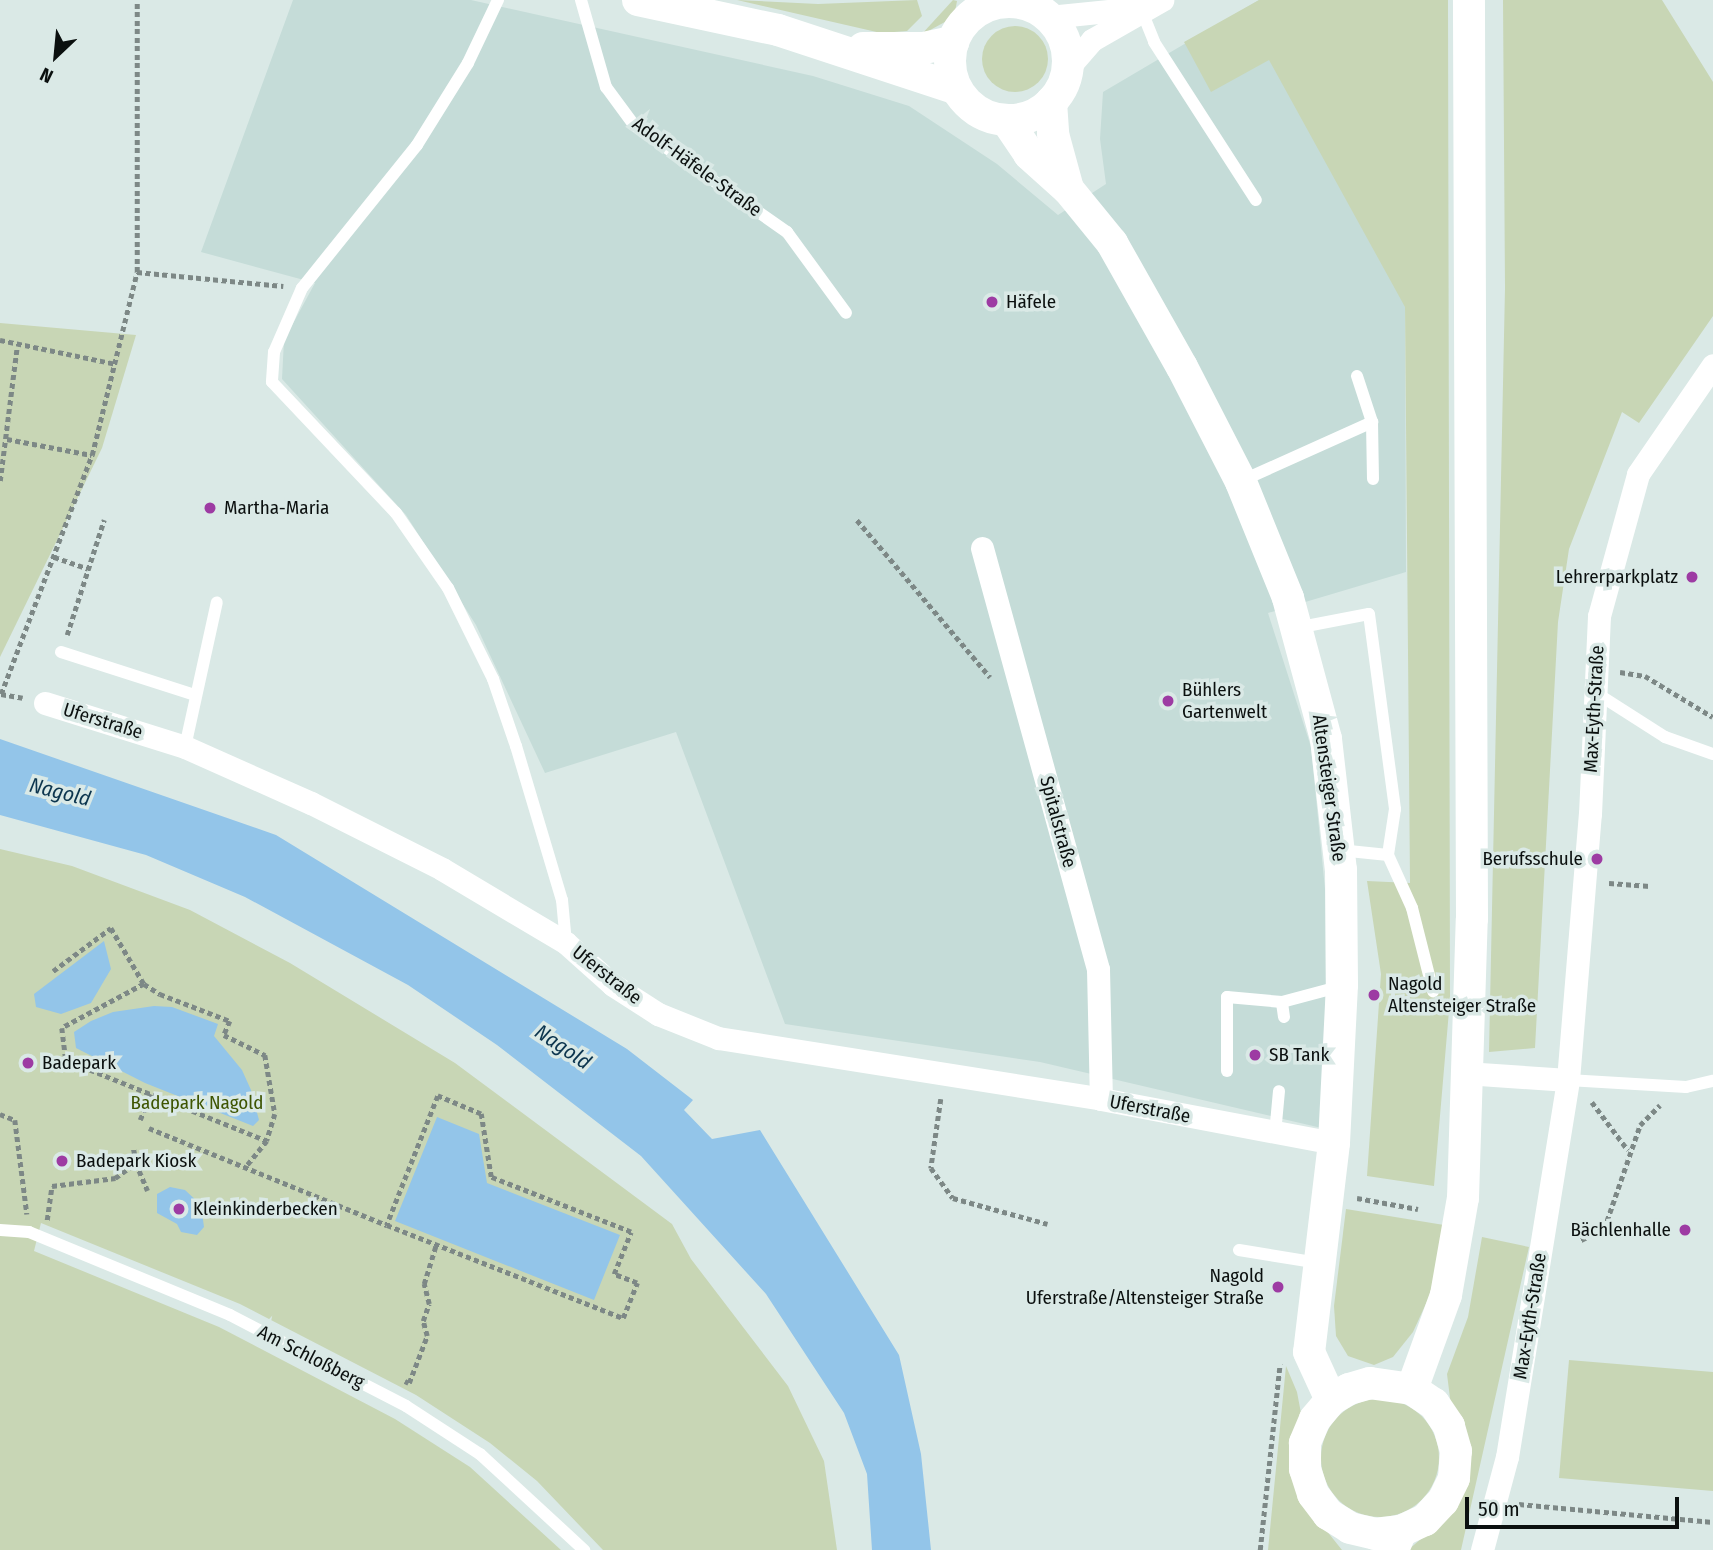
<!DOCTYPE html>
<meta charset="utf-8">
<style>
body{margin:0}
#map{position:relative;width:1713px;height:1550px;overflow:hidden;background:#dae9e6;font-family:"Fira Sans Condensed",sans-serif}
div>[style]{position:absolute}
[style*='--x']{left:calc(var(--x)*1px);top:calc(var(--y)*1px);width:calc(var(--w)*1px);rotate:calc(var(--a)*1deg)}
.built>*{inset:0;background:#c5dcd8}
.green>*{inset:0;background:#c8d6b5}
.round{border-radius:50%}
.water>*{inset:0;background:#93c5e9}
.path>*{height:4.5px;margin-top:-2.25px;transform-origin:0;background:repeating-linear-gradient(90deg,#7d8886 0 5px,transparent 0 8.5px)}
.lane>*{height:12px;margin:-6px;padding:0 6px;transform-origin:6px;border-radius:6px;background:#fff}
.street>*{height:23px;margin:-11.5px;padding:0 11.5px;transform-origin:11.5px;border-radius:11.5px;background:#fff}
.secondary>*{height:32px;margin:-16px;padding:0 16px;transform-origin:16px;border-radius:16px;background:#fff}
.secondary>.ring{margin:-16px;padding:0;box-sizing:content-box;background:none;border:32px solid #fff;border-radius:50%}
.dots>*{width:19px;height:19px;translate:-50% -50%;box-sizing:border-box;border:4px solid #dae9e6;border-radius:50%}
span{translate:-50% -50%;white-space:nowrap;text-align:center;line-height:1.15;-webkit-text-stroke:7px #dae9e6;paint-order:stroke}
.street-label{font-size:19px;color:#0b100f}
.poi-label{font-size:19px;color:#0b100f}
.left{translate:0 -50%;text-align:left}
.right{translate:-100% -50%;text-align:right}
.park-label{font-size:19px;color:#3e5502}
.water-label{font-size:21px;color:#0c354e;font-style:italic}
.north{position:absolute;left:21px;top:21px;width:70px;height:70px;-webkit-text-stroke:5px #dae9e6;paint-order:stroke;rotate:206deg;font-size:19px;font-weight:700;line-height:28px;text-align:center;color:#0b100f}
.north::after{content:'';display:block;margin:auto;width:24px;height:32px;background:#0b100f;clip-path:polygon(50% 0,100% 100%,50% 72%,0 100%)}
.scale{position:absolute;left:1465px;top:1497px;width:214px;height:32px;box-sizing:border-box;border:4px solid #0b100f;border-top:0;padding-left:9px;font-size:21px;line-height:24px;white-space:nowrap;color:#0b100f;-webkit-text-stroke:5px #dae9e6;paint-order:stroke}
</style>
<div id="map">
<div class="built">
<i style="clip-path:polygon(293px 0,471px 0,813px 76px,909px 106px,997px 164px,1058px 215px,1106px 184px,1100px 139px,1103px 92px,1259px 0,1405px 302px,1406px 572px,1268px 613px,1311px 747px,1325px 889px,1326px 1129px,1040px 1062px,785px 1024px,676px 732px,545px 773px,476px 625px,406px 515px,282px 379px,284px 340px,315px 283px,201px 252px)"></i>
</div>
<div class="green">
<i style="clip-path:polygon(737px 0,818px 4px,917px 0,922px 16px,907px 31px,881px 33px)"></i>
<i style="clip-path:polygon(953px 0,957px 1px,954px 17px,921px 35px)"></i>
<i style="clip-path:polygon(1259px 0,1448px 0,1450px 999px,1434px 1186px,1367px 1176px,1381px 974px,1367px 881px,1410px 883px,1405px 307px,1269px 60px,1211px 92px,1184px 42px)"></i>
<i style="clip-path:polygon(1503px 0,1662px 0,1713px 82px,1713px 316px,1639px 423px,1622px 412px,1569px 549px,1558px 622px,1535px 1048px,1489px 1052px,1505px 288px)"></i>
<i class="round" style="left:982px;top:26px;width:66px;height:66px"></i>
<i style="clip-path:polygon(0 323px,136px 335px,102px 448px,0 657px)"></i>
<i style="clip-path:polygon(0 849px,72px 866px,190px 910px,290px 963px,455px 1063px,672px 1224px,691px 1259px,788px 1386px,824px 1461px,837px 1550px,603px 1550px,537px 1481px,490px 1443px,416px 1395px,240px 1304px,41px 1223px,34px 1251px,219px 1327px,395px 1419px,470px 1467px,561px 1550px,0 1550px)"></i>
<i style="clip-path:polygon(1346px 1209px,1444px 1225px,1430px 1295px,1413px 1332px,1393px 1357px,1374px 1365px,1348px 1356px,1336px 1336px,1334px 1306px)"></i>
<i style="clip-path:polygon(1482px 1237px,1529px 1247px,1461px 1550px,1408px 1550px,1442px 1521px,1451px 1406px,1447px 1374px,1468px 1317px)"></i>
<i style="clip-path:polygon(1569px 1360px,1713px 1372px,1713px 1491px,1559px 1478px)"></i>
<i style="clip-path:polygon(1286px 1366px,1297px 1392px,1322px 1525px,1342px 1550px,1268px 1550px)"></i>
<i class="round" style="left:1321px;top:1399px;width:118px;height:118px"></i>
</div>
<div class="water">
<i style="clip-path:polygon(0 739px,276px 835px,627px 1049px,693px 1100px,684px 1110px,712px 1139px,760px 1130px,899px 1355px,921px 1454px,931px 1550px,872px 1550px,867px 1474px,844px 1413px,766px 1294px,641px 1156px,497px 1045px,408px 985px,245px 897px,146px 855px,0 815px)"></i>
<i style="clip-path:polygon(104px 941px,111px 969px,91px 1003px,61px 1014px,36px 1007px,34px 994px)"></i>
<i style="clip-path:polygon(154px 1006px,172px 1007px,218px 1024px,214px 1036px,242px 1070px,251px 1090px,259px 1120px,253px 1126px,145px 1083px,76px 1048px,74px 1032px,91px 1021px,113px 1012px)"></i>
<i style="clip-path:polygon(437px 1117px,479px 1134px,487px 1183px,620px 1235px,594px 1300px,395px 1221px)"></i>
<i style="clip-path:polygon(170px 1187px,185px 1190px,201px 1205px,204px 1227px,197px 1235px,181px 1232px,177px 1224px,157px 1213px,157px 1194px)"></i>
</div>
<div class="path">
<i style="--x:137;--y:272;--w:147;--a:5.5"></i>
<i style="--x:0;--y:340;--w:118;--a:11.7"></i>
<i style="--x:7;--y:439;--w:86;--a:10.7"></i>
<i style="--x:0;--y:481;--w:136;--a:-82.8"></i>
<i style="--x:857;--y:520;--w:206;--a:49.7"></i>
<i style="--x:54;--y:557;--w:36;--a:19"></i>
<i style="--x:67;--y:635;--w:121;--a:-72.2"></i>
<i style="--x:1620;--y:672;--w:25;--a:9"></i>
<i style="--x:1645;--y:676;--w:79;--a:31.1"></i>
<i style="--x:1;--y:694;--w:256;--a:-69.2"></i>
<i style="--x:92;--y:455;--w:188;--a:-76.2"></i>
<i style="--x:137;--y:272;--w:272;--a:-90"></i>
<i style="--x:1;--y:694;--w:22;--a:10"></i>
<i style="--x:1609;--y:883;--w:41;--a:4.2"></i>
<i style="--x:53;--y:971;--w:72;--a:-36.6"></i>
<i style="--x:111;--y:928;--w:65;--a:59.5"></i>
<i style="--x:144;--y:984;--w:19;--a:32"></i>
<i style="--x:160;--y:994;--w:75;--a:21.1"></i>
<i style="--x:230;--y:1021;--w:15;--a:113"></i>
<i style="--x:224;--y:1035;--w:46;--a:26"></i>
<i style="--x:265;--y:1055;--w:60;--a:80.4"></i>
<i style="--x:275;--y:1114;--w:28;--a:107"></i>
<i style="--x:144;--y:984;--w:93;--a:151.8"></i>
<i style="--x:62;--y:1028;--w:32;--a:83"></i>
<i style="--x:66;--y:1060;--w:217;--a:21.9"></i>
<i style="--x:267;--y:1141;--w:35;--a:129"></i>
<i style="--x:941;--y:1099;--w:70;--a:98.2"></i>
<i style="--x:931;--y:1168;--w:37;--a:54"></i>
<i style="--x:953;--y:1198;--w:98;--a:15.3"></i>
<i style="--x:1592;--y:1102;--w:60;--a:53.1"></i>
<i style="--x:0;--y:1114;--w:16;--a:22"></i>
<i style="--x:15;--y:1120;--w:95;--a:82.7"></i>
<i style="--x:140;--y:1120;--w:28;--a:-67"></i>
<i style="--x:149;--y:1128;--w:257;--a:22.2"></i>
<i style="--x:387;--y:1225;--w:254;--a:21.5"></i>
<i style="--x:623;--y:1318;--w:38;--a:-68"></i>
<i style="--x:637;--y:1283;--w:25;--a:-159"></i>
<i style="--x:614;--y:1274;--w:45;--a:-68"></i>
<i style="--x:631;--y:1232;--w:150;--a:-158.6"></i>
<i style="--x:491;--y:1177;--w:64;--a:-99"></i>
<i style="--x:481;--y:1114;--w:47;--a:-157.3"></i>
<i style="--x:438;--y:1096;--w:139;--a:111.6"></i>
<i style="--x:136;--y:1163;--w:30;--a:67"></i>
<i style="--x:1357;--y:1198;--w:62;--a:10.2"></i>
<i style="--x:47;--y:1220;--w:34;--a:-82"></i>
<i style="--x:52;--y:1186;--w:64;--a:-7.2"></i>
<i style="--x:115;--y:1178;--w:26;--a:-36"></i>
<i style="--x:136;--y:1163;--w:16;--a:-101"></i>
<i style="--x:1581;--y:1240;--w:25;--a:-26"></i>
<i style="--x:1604;--y:1229;--w:110;--a:-70.9"></i>
<i style="--x:1640;--y:1125;--w:28;--a:-45"></i>
<i style="--x:405;--y:1381;--w:4;--a:27"></i>
<i style="--x:409;--y:1383;--w:50;--a:-69"></i>
<i style="--x:427;--y:1336;--w:16;--a:-105"></i>
<i style="--x:423;--y:1321;--w:18;--a:-71"></i>
<i style="--x:429;--y:1304;--w:21;--a:-104"></i>
<i style="--x:424;--y:1284;--w:41;--a:-72.9"></i>
<i style="--x:1519;--y:1504;--w:195;--a:5.3"></i>
<i style="--x:1260;--y:1550;--w:187;--a:-83.9"></i>
</div>
<div class="lane">
<i style="--x:498;--y:0;--w:70;--a:115.5"></i>
<i style="--x:468;--y:63;--w:97;--a:121.9"></i>
<i style="--x:417;--y:145;--w:184;--a:128.8"></i>
<i style="--x:302;--y:288;--w:70;--a:113.6"></i>
<i style="--x:274;--y:352;--w:30;--a:94"></i>
<i style="--x:272;--y:382;--w:180;--a:46.6"></i>
<i style="--x:396;--y:513;--w:91;--a:55.3"></i>
<i style="--x:448;--y:588;--w:102;--a:63.7"></i>
<i style="--x:493;--y:679;--w:71;--a:71.1"></i>
<i style="--x:516;--y:746;--w:161;--a:73.4"></i>
<i style="--x:562;--y:900;--w:43;--a:84.7"></i>
<i style="--x:581;--y:0;--w:91;--a:74"></i>
<i style="--x:606;--y:87;--w:47;--a:53.6"></i>
<i style="--x:634;--y:125;--w:187;--a:35"></i>
<i style="--x:787;--y:232;--w:100;--a:53.9"></i>
<i style="--x:1141;--y:9;--w:35;--a:68"></i>
<i style="--x:1154;--y:42;--w:188;--a:57.2"></i>
<i style="--x:1357;--y:376;--w:48;--a:71.9"></i>
<i style="--x:1372;--y:422;--w:57;--a:89"></i>
<i style="--x:1241;--y:481;--w:144;--a:-24.2"></i>
<i style="--x:1296;--y:628;--w:74;--a:-10.9"></i>
<i style="--x:1369;--y:614;--w:197;--a:82.4"></i>
<i style="--x:1395;--y:809;--w:47;--a:98.7"></i>
<i style="--x:1388;--y:855;--w:49;--a:-174.2"></i>
<i style="--x:61;--y:652;--w:141;--a:17.8"></i>
<i style="--x:1593;--y:691;--w:85;--a:32.6"></i>
<i style="--x:1665;--y:737;--w:51;--a:19.5"></i>
<i style="--x:185;--y:747;--w:148;--a:-77.6"></i>
<i style="--x:1388;--y:855;--w:58;--a:65.6"></i>
<i style="--x:1412;--y:908;--w:86;--a:75.8"></i>
<i style="--x:1284;--y:1017;--w:15;--a:-98"></i>
<i style="--x:1282;--y:1002;--w:62;--a:-14.9"></i>
<i style="--x:1227;--y:1071;--w:74;--a:-90"></i>
<i style="--x:1227;--y:997;--w:55;--a:5.2"></i>
<i style="--x:1568;--y:1080;--w:118;--a:3.4"></i>
<i style="--x:1686;--y:1087;--w:28;--a:-13"></i>
<i style="--x:1275;--y:1134;--w:43;--a:-84.7"></i>
<i style="--x:0;--y:1230;--w:29;--a:4"></i>
<i style="--x:29;--y:1232;--w:217;--a:22.4"></i>
<i style="--x:230;--y:1315;--w:198;--a:27.3"></i>
<i style="--x:406;--y:1406;--w:88;--a:33"></i>
<i style="--x:480;--y:1454;--w:142;--a:42.7"></i>
<i style="--x:1239;--y:1250;--w:80;--a:9.3"></i>
</div>
<div class="street">
<i style="--x:984;--y:0;--w:6;--a:72"></i>
<i style="--x:1049;--y:17;--w:89;--a:-5.8"></i>
<i style="--x:1067;--y:69;--w:38;--a:-49"></i>
<i style="--x:1092;--y:40;--w:81;--a:-29.7"></i>
<i style="--x:982;--y:548;--w:437;--a:74.6"></i>
<i style="--x:1098;--y:969;--w:130;--a:88.7"></i>
<i style="--x:45;--y:703;--w:147;--a:17.4"></i>
<i style="--x:185;--y:747;--w:138;--a:24"></i>
<i style="--x:311;--y:803;--w:147;--a:26.7"></i>
<i style="--x:442;--y:869;--w:144;--a:30.8"></i>
<i style="--x:566;--y:943;--w:63;--a:41.8"></i>
<i style="--x:613;--y:985;--w:54;--a:32.8"></i>
<i style="--x:658;--y:1014;--w:65;--a:21.8"></i>
<i style="--x:718;--y:1038;--w:388;--a:9"></i>
<i style="--x:1101;--y:1099;--w:237;--a:10.7"></i>
<i style="--x:1465;--y:1073;--w:103;--a:3.9"></i>
<i style="--x:1482;--y:1550;--w:96;--a:-75"></i>
<i style="--x:1507;--y:1457;--w:382;--a:-80.8"></i>
<i style="--x:1568;--y:1080;--w:267;--a:-85.3"></i>
<i style="--x:1590;--y:814;--w:198;--a:-87.4"></i>
<i style="--x:1599;--y:616;--w:147;--a:-74.6"></i>
<i style="--x:1638;--y:474;--w:132;--a:-55.5"></i>
</div>
<div class="secondary">
<i style="--x:638;--y:0;--w:143;--a:12.1"></i>
<i style="--x:778;--y:30;--w:185;--a:18.2"></i>
<i class="ring" style="left:950px;top:2px;width:86px;height:86px"></i>
<i style="--x:863;--y:48;--w:61;--a:0"></i>
<i style="--x:924;--y:48;--w:30;--a:-12"></i>
<i style="--x:1051;--y:102;--w:32;--a:86"></i>
<i style="--x:1053;--y:134;--w:57;--a:74.7"></i>
<i style="--x:1007;--y:121;--w:40;--a:56"></i>
<i style="--x:1029;--y:154;--w:52;--a:41.9"></i>
<i style="--x:1068;--y:189;--w:70;--a:50.8"></i>
<i style="--x:1112;--y:243;--w:142;--a:60.6"></i>
<i style="--x:1182;--y:367;--w:129;--a:62.8"></i>
<i style="--x:1241;--y:482;--w:125;--a:67.9"></i>
<i style="--x:1288;--y:598;--w:146;--a:74.9"></i>
<i style="--x:1326;--y:739;--w:132;--a:83.5"></i>
<i style="--x:1341;--y:870;--w:115;--a:89.5"></i>
<i style="--x:1342;--y:985;--w:158;--a:92.9"></i>
<i style="--x:1334;--y:1143;--w:210;--a:96.8"></i>
<i style="--x:1309;--y:1352;--w:53;--a:65.4"></i>
<i style="--x:1412;--y:1389;--w:100;--a:-70.1"></i>
<i style="--x:1446;--y:1295;--w:98;--a:-80.1"></i>
<i style="--x:1463;--y:1198;--w:279;--a:-88.2"></i>
<i style="--x:1472;--y:919;--w:919;--a:-90.19"></i>
<i style="--x:1393;--y:1550;--w:21;--a:-67"></i>
<i style="--x:1401;--y:1531;--w:26;--a:-25"></i>
<i style="--x:1425;--y:1520;--w:26;--a:-47"></i>
<i style="--x:1443;--y:1501;--w:25;--a:-64"></i>
<i style="--x:1454;--y:1478;--w:27;--a:-86"></i>
<i style="--x:1456;--y:1451;--w:26;--a:-106"></i>
<i style="--x:1449;--y:1426;--w:27;--a:-124"></i>
<i style="--x:1434;--y:1404;--w:27;--a:-146"></i>
<i style="--x:1412;--y:1389;--w:42;--a:-171.9"></i>
<i style="--x:1370;--y:1383;--w:22;--a:164"></i>
<i style="--x:1349;--y:1389;--w:21;--a:149"></i>
<i style="--x:1331;--y:1400;--w:25;--a:130"></i>
<i style="--x:1315;--y:1419;--w:26;--a:113"></i>
<i style="--x:1305;--y:1443;--w:26;--a:90"></i>
<i style="--x:1305;--y:1469;--w:26;--a:72"></i>
<i style="--x:1313;--y:1494;--w:25;--a:53"></i>
<i style="--x:1328;--y:1514;--w:26;--a:32"></i>
<i style="--x:1350;--y:1528;--w:26;--a:13"></i>
<i style="--x:1375;--y:1534;--w:26;--a:-7"></i>
</div>
<div class="dots">
<i style="left:992px;top:302px;background:#9d3ba3"></i>
<i style="left:210px;top:508px;background:#9d3ba3"></i>
<i style="left:1692px;top:577px;background:#9d3ba3"></i>
<i style="left:1168px;top:701px;background:#9d3ba3"></i>
<i style="left:1597px;top:859px;background:#9d3ba3"></i>
<i style="left:1374px;top:995px;background:#9d3ba3"></i>
<i style="left:1255px;top:1055px;background:#9d3ba3"></i>
<i style="left:28px;top:1063px;background:#9d3ba3"></i>
<i style="left:62px;top:1161px;background:#9d3ba3"></i>
<i style="left:179px;top:1209px;background:#9d3ba3"></i>
<i style="left:1685px;top:1230px;background:#9d3ba3"></i>
<i style="left:1278px;top:1287px;background:#9d3ba3"></i>
</div>
<div class="street-label">
<span style="left:697px;top:167px;rotate:36deg">Adolf-Häfele-Straße</span>
<span style="left:1594px;top:709px;rotate:-87deg">Max-Eyth-Straße</span>
<span style="left:103px;top:721px;rotate:17deg">Uferstraße</span>
<span style="left:1329px;top:788px;rotate:82deg">Altensteiger Straße</span>
<span style="left:1058px;top:822px;rotate:75deg">Spitalstraße</span>
<span style="left:607px;top:975px;rotate:38deg">Uferstraße</span>
<span style="left:1150px;top:1109px;rotate:11deg">Uferstraße</span>
<span style="left:1530px;top:1316px;rotate:-81deg">Max-Eyth-Straße</span>
<span style="left:311px;top:1357px;rotate:27deg">Am Schloßberg</span>
</div>
<div class="poi-label">
<span class="left" style="left:1006px;top:302px">Häfele</span>
<span class="left" style="left:224px;top:508px">Martha-Maria</span>
<span class="right" style="left:1678px;top:577px">Lehrerparkplatz</span>
<span class="left" style="left:1182px;top:701px">Bühlers<br>Gartenwelt</span>
<span class="right" style="left:1583px;top:859px">Berufsschule</span>
<span class="left" style="left:1388px;top:995px">Nagold<br>Altensteiger Straße</span>
<span class="left" style="left:1269px;top:1055px">SB Tank</span>
<span class="left" style="left:42px;top:1063px">Badepark</span>
<span class="left" style="left:76px;top:1161px">Badepark Kiosk</span>
<span class="left" style="left:193px;top:1209px">Kleinkinderbecken</span>
<span class="right" style="left:1671px;top:1230px">Bächlenhalle</span>
<span class="right" style="left:1264px;top:1287px">Nagold<br>Uferstraße/Altensteiger Straße</span>
</div>
<div class="park-label">
<span style="left:197px;top:1103px">Badepark Nagold</span>
</div>
<div class="water-label">
<span style="left:60px;top:792px;rotate:14deg">Nagold</span>
<span style="left:563px;top:1047px;rotate:34deg">Nagold</span>
</div>
<div class="north">N</div>
<div class="scale">50 m</div>
</div>
